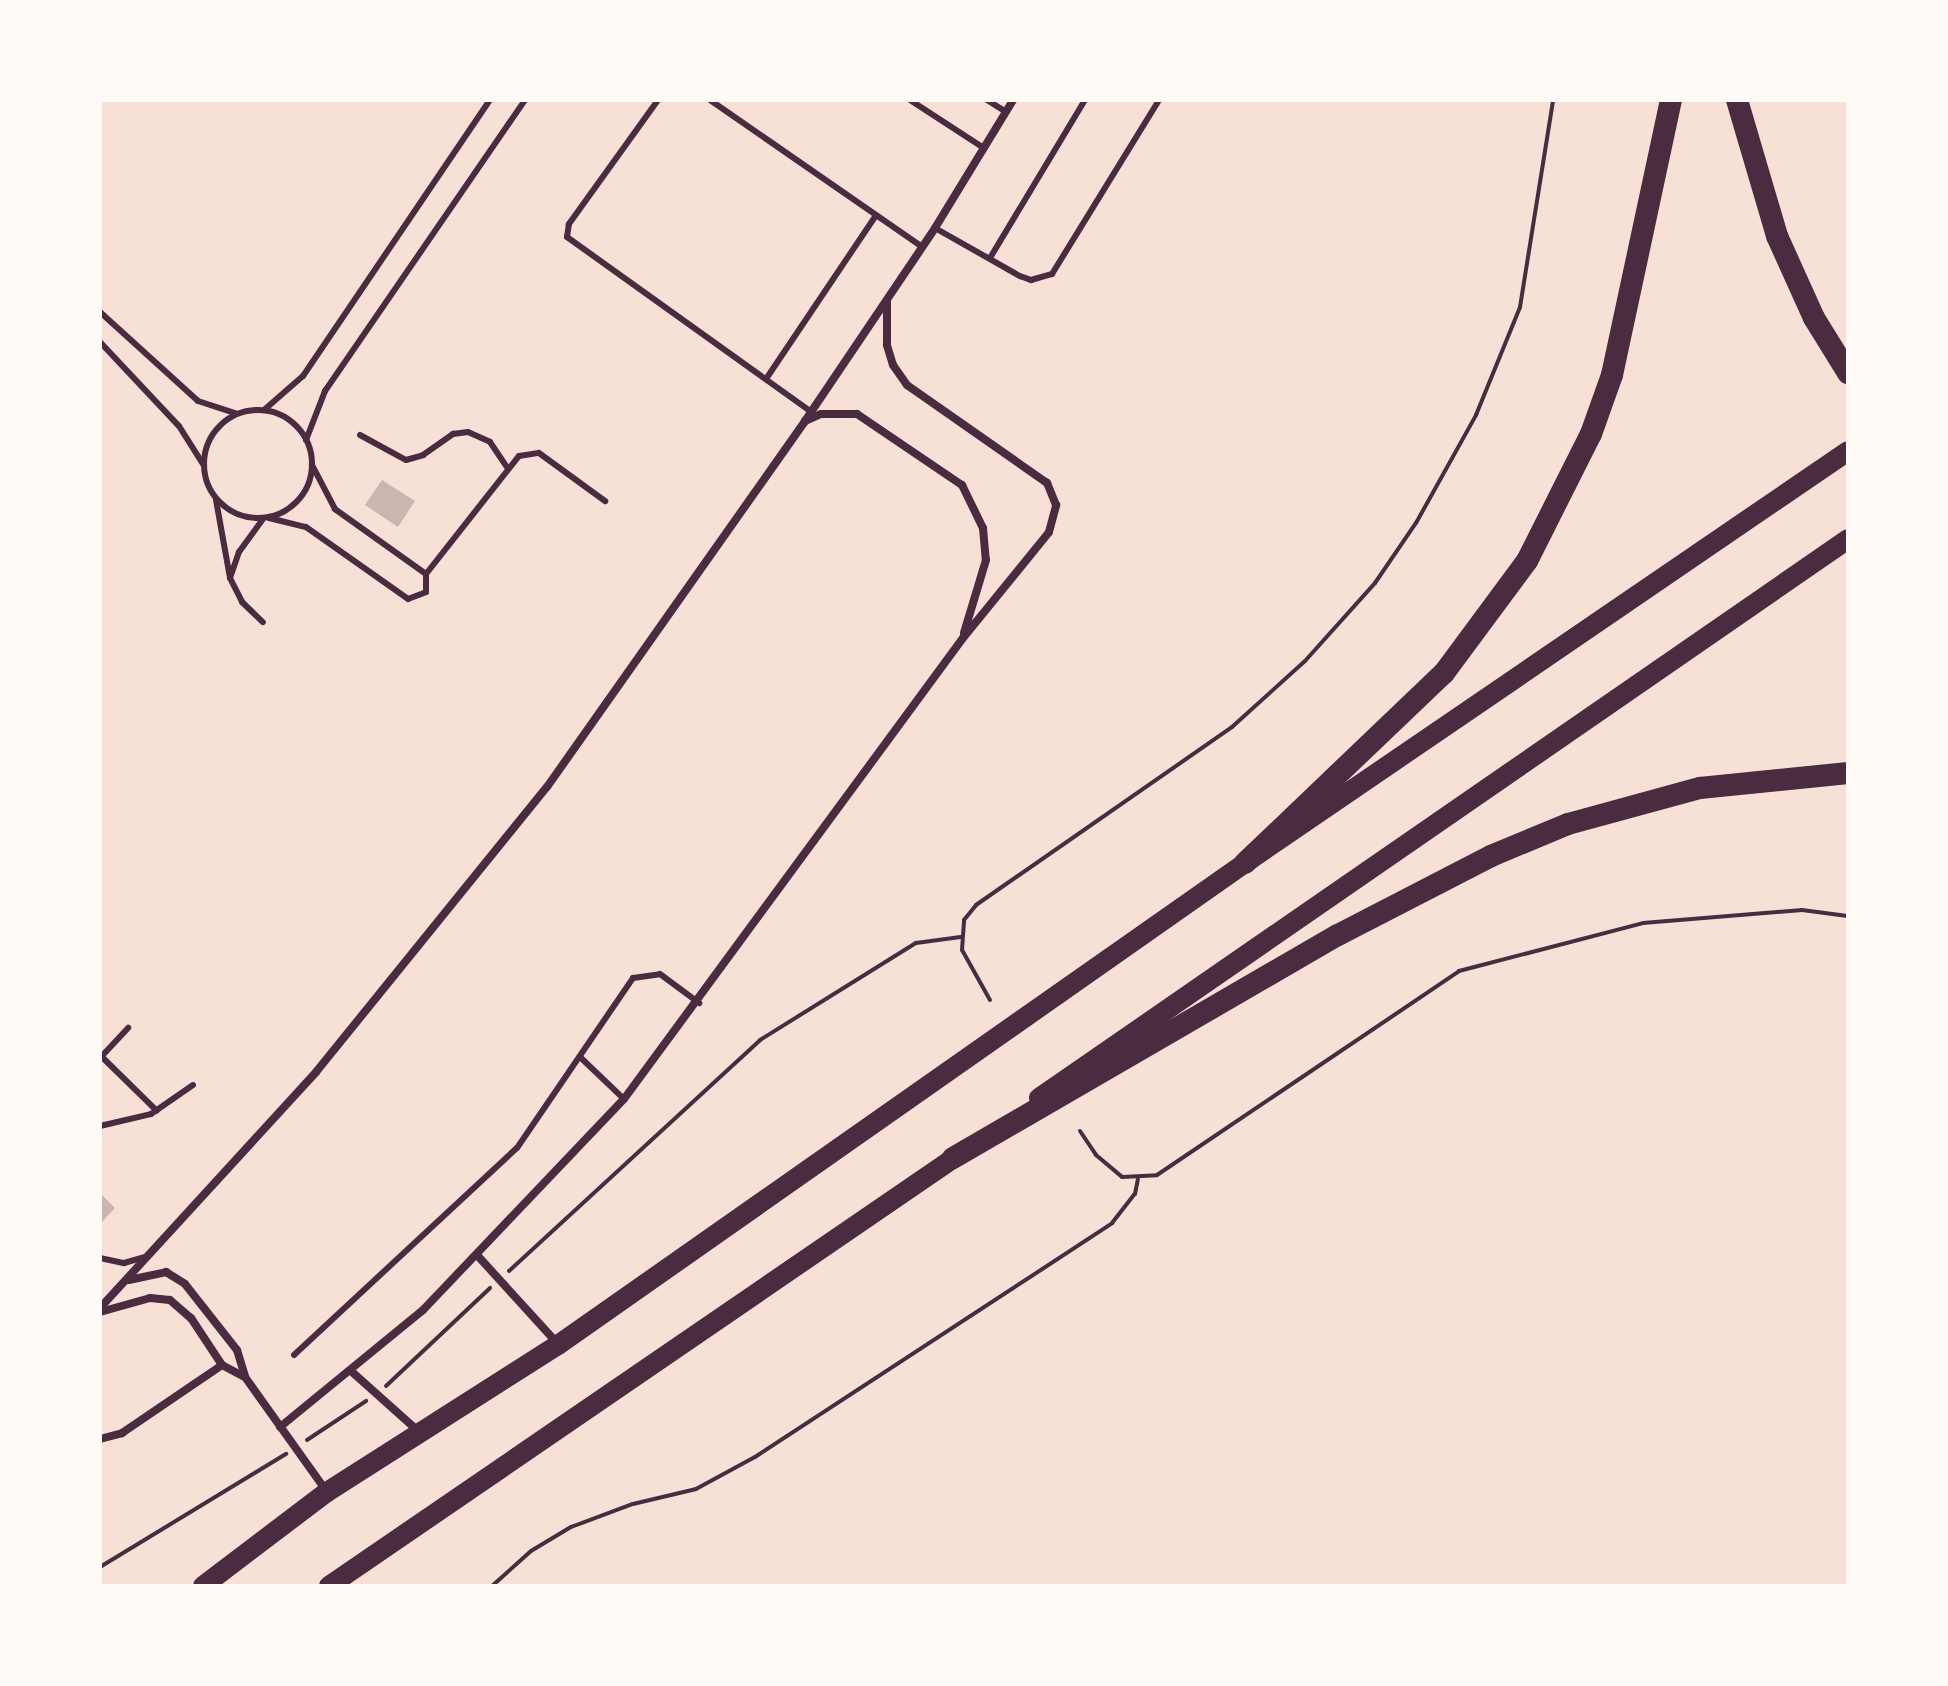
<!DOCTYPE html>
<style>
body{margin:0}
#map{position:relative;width:1948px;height:1686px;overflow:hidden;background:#f7e1d7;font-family:Poppins,sans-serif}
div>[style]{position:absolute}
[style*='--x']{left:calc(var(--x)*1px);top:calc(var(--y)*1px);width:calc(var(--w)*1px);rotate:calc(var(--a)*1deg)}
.building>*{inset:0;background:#ccb4b1}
.path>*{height:4px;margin:-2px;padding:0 2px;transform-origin:2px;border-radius:2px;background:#4a2c40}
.service>*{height:6px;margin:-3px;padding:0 3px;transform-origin:3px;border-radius:3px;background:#4a2c40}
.service>.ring{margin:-3px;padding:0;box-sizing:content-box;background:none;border:6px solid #4a2c40;border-radius:50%}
.minor>*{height:8px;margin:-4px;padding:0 4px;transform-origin:4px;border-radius:4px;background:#4a2c40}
.trunk>*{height:20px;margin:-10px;padding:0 10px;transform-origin:10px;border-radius:10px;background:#4a2c40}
.motorway>*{height:22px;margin:-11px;padding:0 11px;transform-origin:11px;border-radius:11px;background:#4a2c40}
span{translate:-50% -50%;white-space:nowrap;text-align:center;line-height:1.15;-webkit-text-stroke:6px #fffaf5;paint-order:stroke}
.frame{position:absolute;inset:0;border:102px solid #fffaf5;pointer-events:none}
</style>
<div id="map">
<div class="building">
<i style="clip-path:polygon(382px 480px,415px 501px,398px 527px,365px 505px)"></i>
<i style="clip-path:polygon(100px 1193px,115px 1208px,100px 1224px)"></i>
</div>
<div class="path">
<i style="--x:990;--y:1000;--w:57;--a:-119.2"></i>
<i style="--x:962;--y:950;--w:30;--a:-86"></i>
<i style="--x:964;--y:920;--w:19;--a:-51"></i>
<i style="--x:976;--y:905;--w:312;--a:-34.8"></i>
<i style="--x:1232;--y:727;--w:98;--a:-42.1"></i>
<i style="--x:1305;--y:661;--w:105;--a:-48.1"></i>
<i style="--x:1375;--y:583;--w:73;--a:-55.7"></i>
<i style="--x:1416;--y:523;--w:124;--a:-60.9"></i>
<i style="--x:1476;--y:415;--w:117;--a:-67.8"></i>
<i style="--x:1520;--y:307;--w:210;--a:-80.9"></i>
<i style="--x:1080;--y:1131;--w:29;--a:56"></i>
<i style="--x:1096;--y:1155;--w:34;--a:40"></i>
<i style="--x:1122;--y:1177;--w:35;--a:-3"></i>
<i style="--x:1157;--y:1175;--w:364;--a:-34"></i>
<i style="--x:1459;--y:971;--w:190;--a:-14.6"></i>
<i style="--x:1643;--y:923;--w:160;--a:-4.7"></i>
<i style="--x:1802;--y:910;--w:46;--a:7.4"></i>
<i style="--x:509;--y:1271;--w:341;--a:-42.6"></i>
<i style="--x:760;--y:1040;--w:184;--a:-31.9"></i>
<i style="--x:916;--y:943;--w:45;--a:-7.6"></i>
<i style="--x:386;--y:1386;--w:143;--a:-43.3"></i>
<i style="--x:307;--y:1440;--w:71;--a:-33.5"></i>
<i style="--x:100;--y:1567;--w:218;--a:-31.3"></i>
<i style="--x:492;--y:1586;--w:52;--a:-41.9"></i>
<i style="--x:531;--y:1551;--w:47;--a:-31"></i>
<i style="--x:571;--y:1527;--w:66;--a:-20.4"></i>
<i style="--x:633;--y:1504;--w:65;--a:-13.4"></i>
<i style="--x:696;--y:1489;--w:67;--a:-28.5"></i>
<i style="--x:755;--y:1457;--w:427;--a:-33.2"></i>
<i style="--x:1112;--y:1223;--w:37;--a:-52"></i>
<i style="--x:1135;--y:1194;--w:15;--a:-79"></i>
</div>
<div class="service">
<i style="--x:658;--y:100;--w:153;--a:125.7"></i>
<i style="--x:569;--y:224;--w:13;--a:99"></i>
<i style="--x:567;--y:237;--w:300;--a:35.6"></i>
<i style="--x:710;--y:100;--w:257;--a:34.7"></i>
<i style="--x:910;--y:100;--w:88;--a:33"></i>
<i style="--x:987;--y:100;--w:22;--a:32"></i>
<i style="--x:935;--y:228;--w:98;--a:29.5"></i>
<i style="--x:1020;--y:276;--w:12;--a:20"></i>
<i style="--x:1031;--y:280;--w:22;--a:-16"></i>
<i style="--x:1052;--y:274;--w:204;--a:-58.4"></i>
<i style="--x:990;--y:258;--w:184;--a:-59"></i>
<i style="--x:100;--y:312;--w:132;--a:42.2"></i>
<i style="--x:198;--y:401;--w:39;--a:18"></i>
<i style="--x:100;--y:342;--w:115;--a:46.8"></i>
<i style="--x:179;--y:426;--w:45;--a:57.7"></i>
<i style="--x:766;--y:379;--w:197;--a:-56.1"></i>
<i class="ring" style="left:204px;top:410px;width:102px;height:102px"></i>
<i style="--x:264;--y:410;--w:52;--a:-41.1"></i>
<i style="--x:303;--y:376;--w:333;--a:-55.9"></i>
<i style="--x:360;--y:435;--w:52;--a:28.5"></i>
<i style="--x:406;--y:460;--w:18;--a:-16"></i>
<i style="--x:423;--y:455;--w:37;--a:-35"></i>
<i style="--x:453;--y:434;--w:15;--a:-8"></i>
<i style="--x:468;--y:432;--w:24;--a:24"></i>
<i style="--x:490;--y:442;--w:30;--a:56"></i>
<i style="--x:306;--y:440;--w:53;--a:-68.8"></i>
<i style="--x:325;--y:391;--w:353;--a:-55.5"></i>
<i style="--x:216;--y:500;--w:79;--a:79.8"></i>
<i style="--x:230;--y:578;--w:27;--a:63"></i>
<i style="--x:242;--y:602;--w:29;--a:44"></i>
<i style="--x:269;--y:518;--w:38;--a:14"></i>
<i style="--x:306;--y:527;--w:125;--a:35.2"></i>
<i style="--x:408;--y:599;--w:19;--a:-21"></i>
<i style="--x:426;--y:592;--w:18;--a:-90"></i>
<i style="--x:426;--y:574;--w:112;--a:-144.5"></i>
<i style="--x:335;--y:509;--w:50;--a:-117.6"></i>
<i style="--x:426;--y:574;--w:150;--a:-51.8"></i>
<i style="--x:519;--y:456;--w:20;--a:-9"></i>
<i style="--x:539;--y:453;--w:82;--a:36"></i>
<i style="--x:230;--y:578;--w:28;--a:-71"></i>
<i style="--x:239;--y:552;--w:41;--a:-54"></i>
<i style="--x:101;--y:1056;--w:78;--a:44.5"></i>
<i style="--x:101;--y:1057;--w:40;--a:-47"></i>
<i style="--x:580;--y:1057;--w:61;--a:43.7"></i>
<i style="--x:100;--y:1126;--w:52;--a:-13.2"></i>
<i style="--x:151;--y:1114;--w:51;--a:-34.6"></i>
<i style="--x:100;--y:1258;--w:25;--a:12"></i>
<i style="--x:124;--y:1263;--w:22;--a:-16"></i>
<i style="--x:294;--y:1355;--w:304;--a:-42.9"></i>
<i style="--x:517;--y:1148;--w:206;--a:-55.7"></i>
<i style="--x:633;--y:978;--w:27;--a:-8"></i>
<i style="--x:660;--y:974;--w:49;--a:36.6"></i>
</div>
<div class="minor">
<i style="--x:805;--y:421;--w:17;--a:-24"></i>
<i style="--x:821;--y:414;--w:36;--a:0"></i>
<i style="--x:857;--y:414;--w:127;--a:34.1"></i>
<i style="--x:962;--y:485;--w:48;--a:64"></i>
<i style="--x:983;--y:528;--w:32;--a:85"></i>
<i style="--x:986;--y:560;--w:76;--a:106.8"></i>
<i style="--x:477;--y:1255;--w:119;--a:47.7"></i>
<i style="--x:129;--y:1280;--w:38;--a:-12"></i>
<i style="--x:166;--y:1272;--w:22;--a:32"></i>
<i style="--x:185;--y:1284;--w:84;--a:51.8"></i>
<i style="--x:237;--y:1350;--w:28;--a:73"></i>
<i style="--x:245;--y:1377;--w:141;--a:54.5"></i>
<i style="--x:100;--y:1308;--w:320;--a:-47.5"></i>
<i style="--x:316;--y:1072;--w:367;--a:-51"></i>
<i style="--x:547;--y:787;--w:448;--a:-54.8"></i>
<i style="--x:805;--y:421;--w:233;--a:-56"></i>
<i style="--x:935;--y:228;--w:150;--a:-58.6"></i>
<i style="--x:100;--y:1312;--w:52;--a:-15.6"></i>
<i style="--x:150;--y:1298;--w:20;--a:6"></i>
<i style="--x:170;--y:1300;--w:28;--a:41"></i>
<i style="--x:191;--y:1318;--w:56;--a:56.6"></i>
<i style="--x:222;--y:1365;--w:26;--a:28"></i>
<i style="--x:351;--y:1371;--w:90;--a:41.8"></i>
<i style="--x:280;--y:1427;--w:185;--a:-39.3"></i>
<i style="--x:423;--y:1310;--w:291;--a:-46.4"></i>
<i style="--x:624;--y:1099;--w:572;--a:-53.67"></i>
<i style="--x:963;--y:638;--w:136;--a:-50.9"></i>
<i style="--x:1049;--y:532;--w:28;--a:-75"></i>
<i style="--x:1056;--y:505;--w:24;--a:-112"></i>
<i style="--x:1047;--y:483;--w:171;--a:-145"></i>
<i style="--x:907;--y:385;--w:24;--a:-125"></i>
<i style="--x:893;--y:365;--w:21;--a:-107"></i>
<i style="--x:887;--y:345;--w:44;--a:-90"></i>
<i style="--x:100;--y:1439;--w:23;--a:-15"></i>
<i style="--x:122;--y:1433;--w:121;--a:-34.2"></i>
</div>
<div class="trunk">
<i style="--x:1039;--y:1098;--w:983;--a:-34.64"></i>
<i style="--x:203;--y:1586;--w:156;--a:-37.2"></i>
<i style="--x:327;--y:1492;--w:274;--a:-32.5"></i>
<i style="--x:558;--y:1345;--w:839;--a:-35.05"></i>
<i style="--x:1245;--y:863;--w:730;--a:-34.34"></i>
<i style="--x:329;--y:1586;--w:773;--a:-34.41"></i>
</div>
<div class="motorway">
<i style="--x:1737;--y:100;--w:142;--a:73.6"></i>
<i style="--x:1777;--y:236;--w:90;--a:65.7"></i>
<i style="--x:1814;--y:318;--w:65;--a:58.3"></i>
<i style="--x:1245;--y:863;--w:275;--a:-43.7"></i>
<i style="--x:1444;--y:673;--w:139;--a:-53.5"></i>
<i style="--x:1527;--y:561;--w:142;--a:-63.3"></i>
<i style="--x:1591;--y:434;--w:63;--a:-70.4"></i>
<i style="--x:1612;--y:375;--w:281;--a:-77.9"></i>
<i style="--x:953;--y:1158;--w:445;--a:-30.1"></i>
<i style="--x:1338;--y:935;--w:172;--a:-27.3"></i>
<i style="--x:1491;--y:856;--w:83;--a:-22.6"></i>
<i style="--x:1568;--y:824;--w:137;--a:-15.3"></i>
<i style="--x:1700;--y:788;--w:149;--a:-5.8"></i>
</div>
<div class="frame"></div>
</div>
